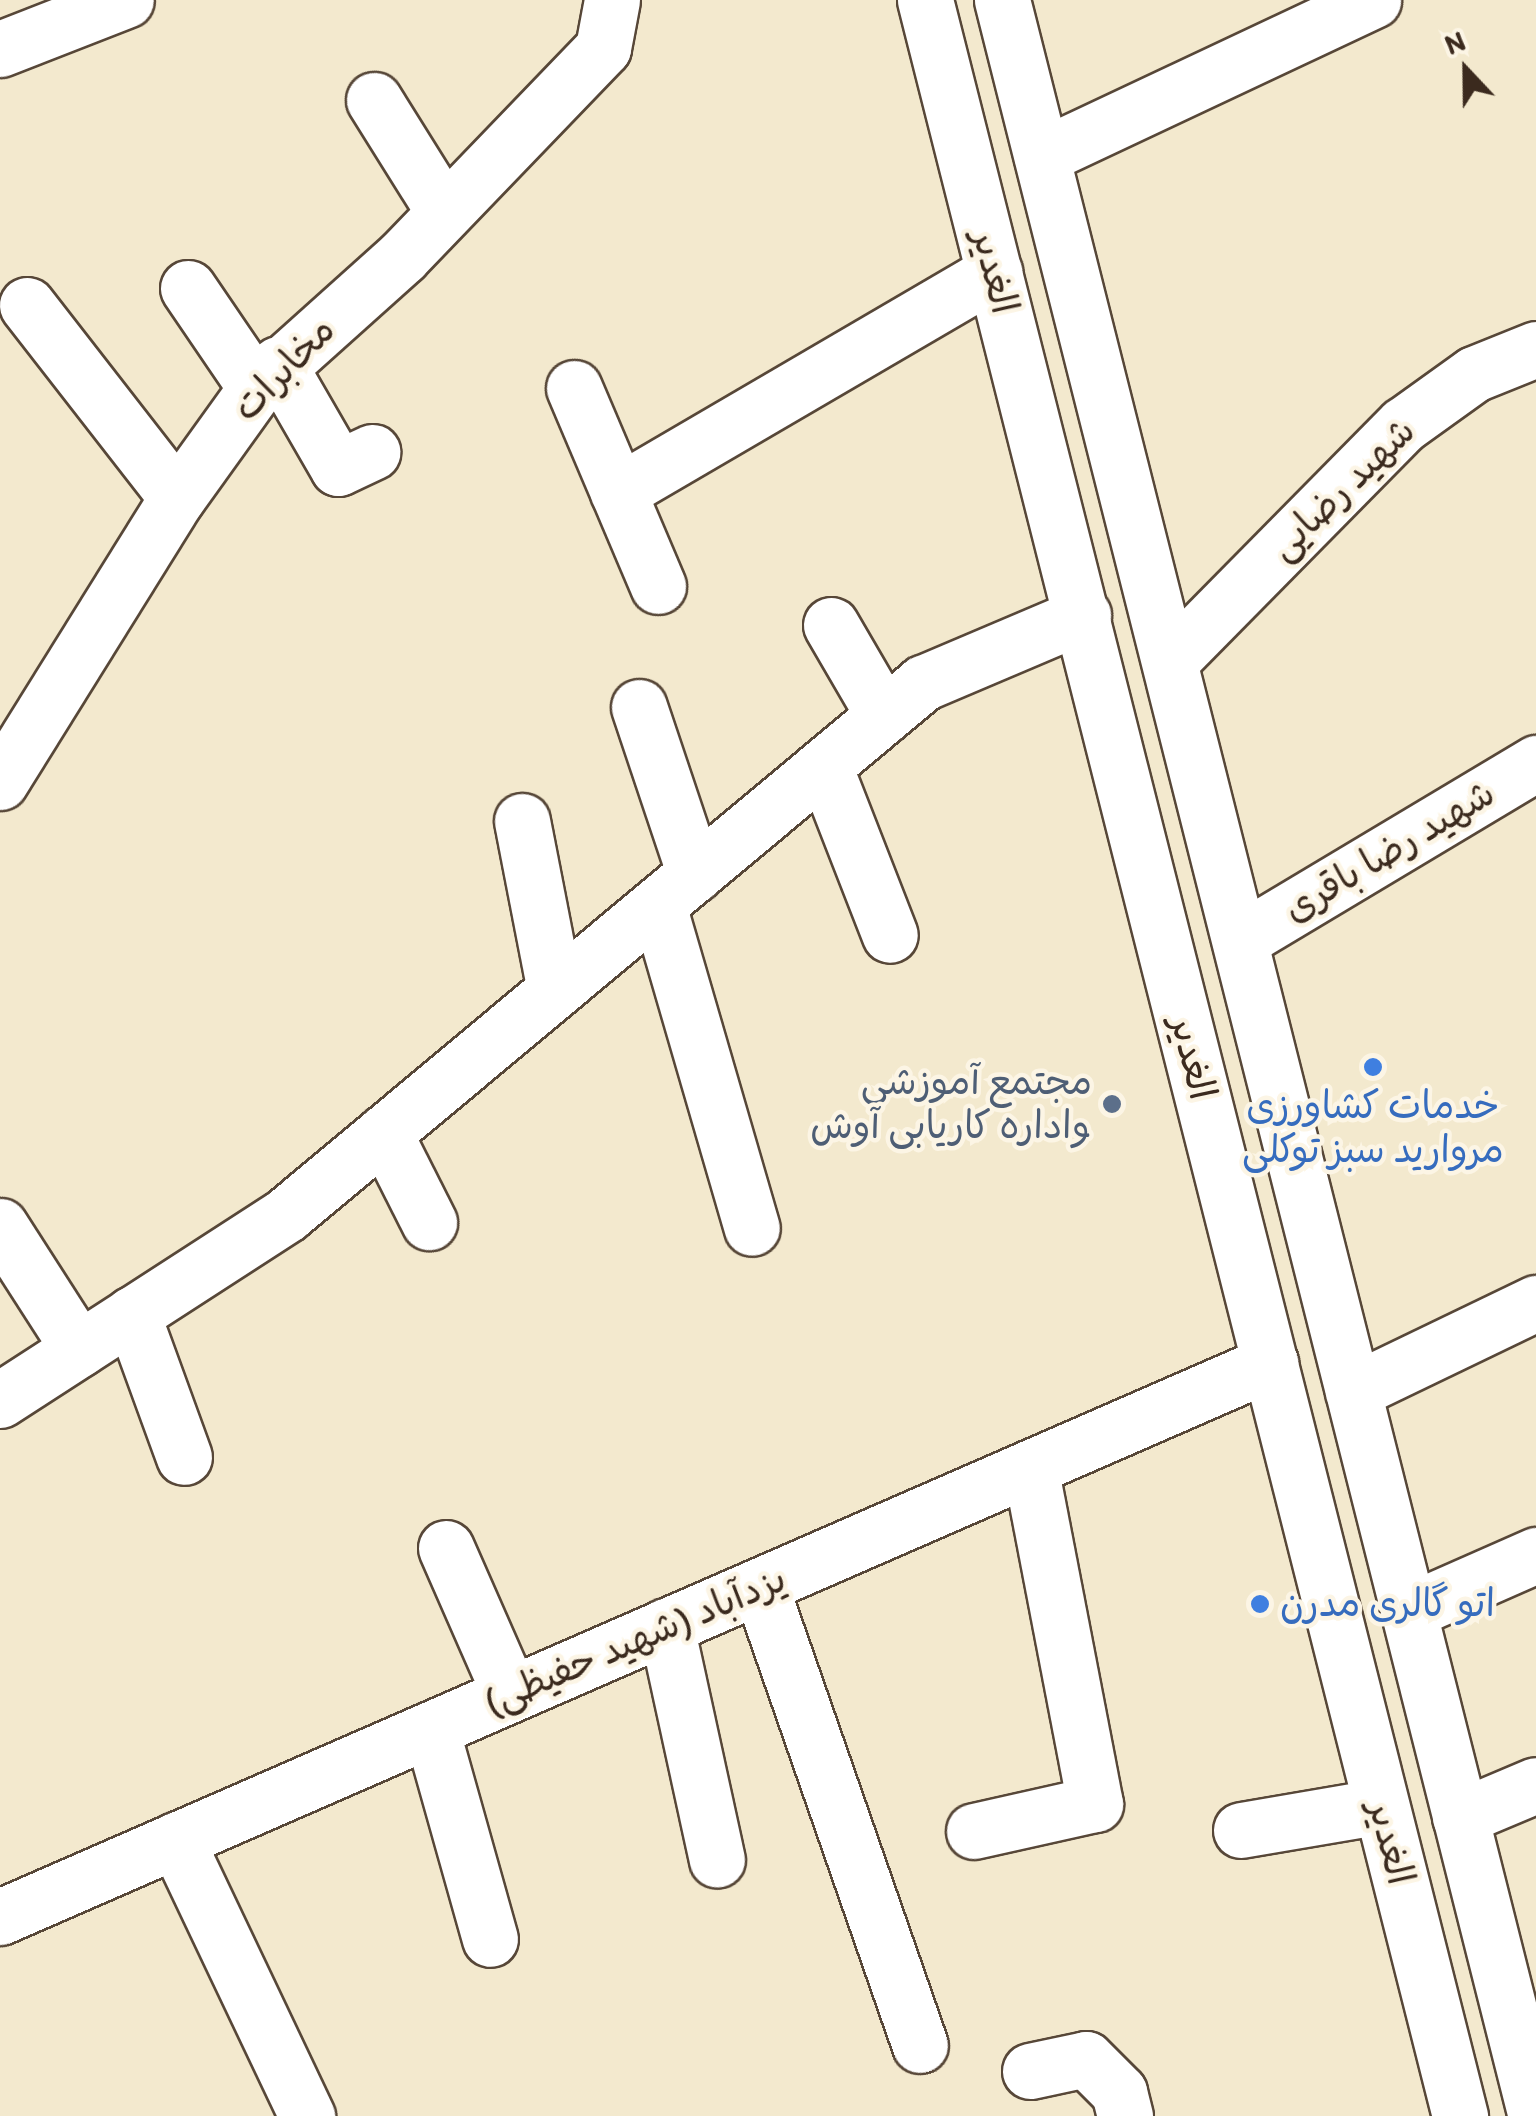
<!DOCTYPE html>
<meta charset="utf-8">
<style>
body{margin:0}
#map{position:relative;width:1536px;height:2116px;overflow:hidden;background:#f3e9ce;font-family:Itim,"Playpen Sans Arabic",sans-serif}
div>[style]{position:absolute}
[style*='--x']{left:calc(var(--x)*1px);top:calc(var(--y)*1px);width:calc(var(--w)*1px);rotate:calc(var(--a)*1deg)}
.roads{filter:drop-shadow(2px 0 #574738) drop-shadow(-2px 0 #574738) drop-shadow(0 2px #574738) drop-shadow(0 -2px #574738)}
.minor>*{height:55px;margin:-27.5px;padding:0 27.5px;transform-origin:27.5px;border-radius:27.5px;background:#fff}
.major>*{height:55px;margin:-27.5px;padding:0 27.5px;transform-origin:27.5px;border-radius:27.5px;background:#fff}
.dots>*{width:28px;height:28px;translate:-50% -50%;box-sizing:border-box;border:5px solid #fcf5e5;border-radius:50%}
span{translate:-50% -50%;white-space:nowrap;text-align:center;line-height:1.15;-webkit-text-stroke:9px #fcf5e5;paint-order:stroke}
.street-label{font-size:38px;color:#3b2a1e}
.service-label{font-size:38px;color:#4e5e75}
.right{translate:-100% -50%;text-align:right}
.shop-label{font-size:38px;color:#366cbe}
.left{translate:0 -50%;text-align:left}
.north{position:absolute;left:1416px;top:20px;width:100px;height:100px;-webkit-text-stroke:8px #fcf5e5;paint-order:stroke;rotate:338deg;font-size:28px;font-weight:700;line-height:40px;text-align:center;color:#3b2a1e}
.north::after{content:'';display:block;margin:auto;width:35px;height:45px;background:#3b2a1e;clip-path:polygon(50% 0,100% 100%,50% 72%,0 100%)}
</style>
<div id="map">
<div class="roads">
<div class="minor">
<i style="--x:0;--y:49;--w:135;--a:-21.3"></i>
<i style="--x:374;--y:100;--w:132;--a:58"></i>
<i style="--x:1042;--y:156;--w:366;--a:-25.2"></i>
<i style="--x:188;--y:288;--w:121;--a:55.8"></i>
<i style="--x:27;--y:305;--w:244;--a:52.1"></i>
<i style="--x:278;--y:364;--w:120;--a:60"></i>
<i style="--x:338;--y:468;--w:38;--a:-25"></i>
<i style="--x:574;--y:388;--w:215;--a:67"></i>
<i style="--x:618;--y:492;--w:436;--a:-30.3"></i>
<i style="--x:831;--y:625;--w:105;--a:59.8"></i>
<i style="--x:1171;--y:660;--w:330;--a:-45.4"></i>
<i style="--x:1403;--y:425;--w:87;--a:-35.7"></i>
<i style="--x:1474;--y:374;--w:67;--a:-22"></i>
<i style="--x:639;--y:707;--w:176;--a:71.5"></i>
<i style="--x:824;--y:766;--w:181;--a:68.7"></i>
<i style="--x:0;--y:782;--w:335;--a:-58.1"></i>
<i style="--x:177;--y:498;--w:135;--a:-54.3"></i>
<i style="--x:256;--y:388;--w:196;--a:-41.9"></i>
<i style="--x:402;--y:257;--w:290;--a:-46.1"></i>
<i style="--x:603;--y:48;--w:49;--a:-79.4"></i>
<i style="--x:522;--y:821;--w:172;--a:79"></i>
<i style="--x:658;--y:905;--w:336;--a:73.8"></i>
<i style="--x:1242;--y:939;--w:343;--a:-30.9"></i>
<i style="--x:384;--y:1133;--w:100;--a:63.2"></i>
<i style="--x:0;--y:1226;--w:146;--a:57.3"></i>
<i style="--x:132;--y:1314;--w:152;--a:70"></i>
<i style="--x:1353;--y:1391;--w:203;--a:-25.7"></i>
<i style="--x:0;--y:1400;--w:342;--a:-32.9"></i>
<i style="--x:287;--y:1214;--w:829;--a:-39.86"></i>
<i style="--x:923;--y:683;--w:174;--a:-23"></i>
<i style="--x:446;--y:1548;--w:159;--a:66.3"></i>
<i style="--x:760;--y:1586;--w:486;--a:70.8"></i>
<i style="--x:1409;--y:1611;--w:139;--a:-23.8"></i>
<i style="--x:666;--y:1626;--w:239;--a:77.7"></i>
<i style="--x:431;--y:1729;--w:218;--a:74.3"></i>
<i style="--x:1460;--y:1817;--w:82;--a:-22.8"></i>
<i style="--x:1241;--y:1830;--w:142;--a:-9.7"></i>
<i style="--x:974;--y:1831;--w:124;--a:-12.6"></i>
<i style="--x:1095;--y:1804;--w:342;--a:-100.9"></i>
<i style="--x:176;--y:1840;--w:306;--a:64.6"></i>
<i style="--x:0;--y:1917;--w:1386;--a:-23.57"></i>
<i style="--x:1030;--y:2071;--w:57;--a:-12.1"></i>
<i style="--x:1086;--y:2059;--w:47;--a:45"></i>
<i style="--x:1119;--y:2092;--w:25;--a:76"></i>
</div>
<div class="major">
<i style="--x:925;--y:0;--w:2183;--a:75.81"></i>
<i style="--x:1002;--y:0;--w:2182;--a:75.84"></i>
</div>
</div>
<div class="dots">
<i style="left:1373px;top:1067px;background:#3f7fe0"></i>
<i style="left:1112px;top:1104px;background:#5c6f8a"></i>
<i style="left:1260px;top:1604px;background:#3f7fe0"></i>
</div>
<div class="street-label">
<span style="left:995px;top:272px;rotate:76deg">الغدیر</span>
<span style="left:284px;top:369px;rotate:-46deg">مخابرات</span>
<span style="left:1342px;top:489px;rotate:-44deg">شهید رضایی</span>
<span style="left:1389px;top:851px;rotate:-31deg">شهید رضا باقری</span>
<span style="left:1193px;top:1058px;rotate:76deg">الغدیر</span>
<span style="left:635px;top:1640px;rotate:-23deg">یزدآباد (شهید حفیظی)</span>
<span style="left:1391px;top:1843px;rotate:76deg">الغدیر</span>
</div>
<div class="service-label">
<span class="right" style="left:1092px;top:1104px">مجتمع آموزشی<br>واداره کاریابی آوش</span>
</div>
<div class="shop-label">
<span style="left:1373px;top:1128px">خدمات کشاورزی<br>مروارید سبز توکلی</span>
<span class="left" style="left:1280px;top:1604px">اتو گالری مدرن</span>
</div>
<div class="north">N</div>
</div>
